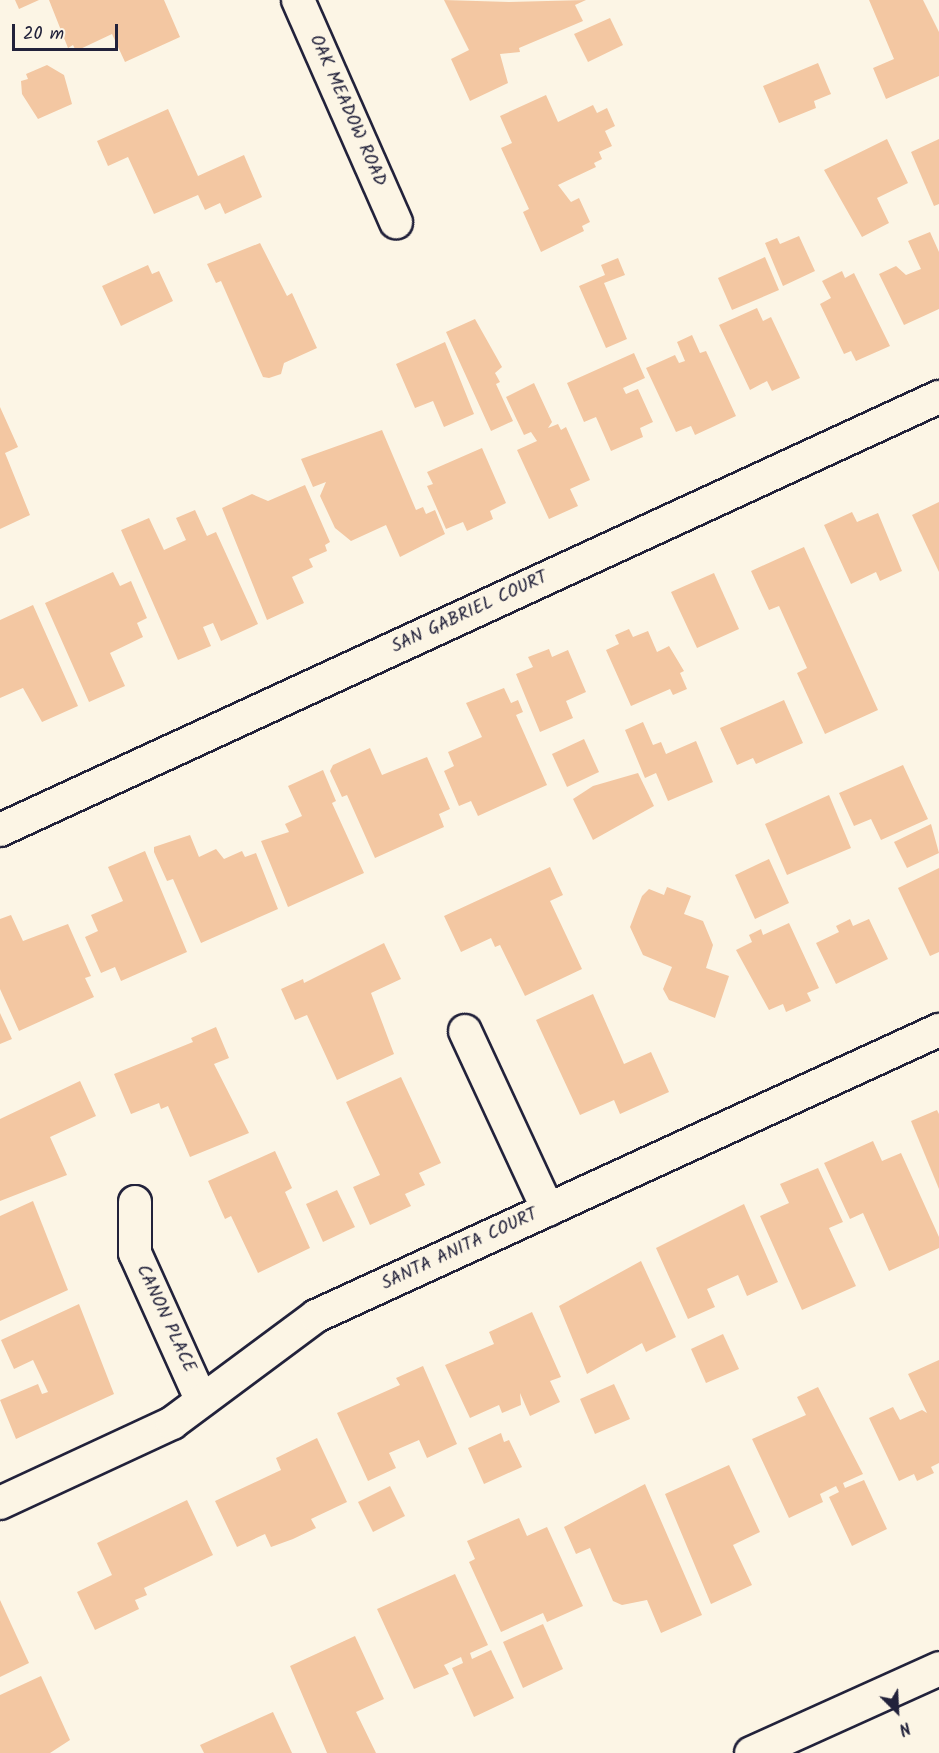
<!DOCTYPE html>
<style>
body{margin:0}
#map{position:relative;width:939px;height:1753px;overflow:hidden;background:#fcf5e5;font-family:Kalam,sans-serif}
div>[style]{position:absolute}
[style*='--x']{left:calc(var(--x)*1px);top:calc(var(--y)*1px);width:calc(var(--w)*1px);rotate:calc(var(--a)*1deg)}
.building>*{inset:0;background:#f3c7a2}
.roads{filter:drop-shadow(2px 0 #22223b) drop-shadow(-2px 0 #22223b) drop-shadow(0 2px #22223b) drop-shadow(0 -2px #22223b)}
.minor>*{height:32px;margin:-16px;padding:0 16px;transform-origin:16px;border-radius:16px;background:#fcf5e5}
.tertiary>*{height:33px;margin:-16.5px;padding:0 16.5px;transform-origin:16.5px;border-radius:16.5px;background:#fcf5e5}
span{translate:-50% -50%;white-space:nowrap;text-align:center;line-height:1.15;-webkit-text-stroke:4.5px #fcf5e5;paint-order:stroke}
.street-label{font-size:18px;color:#22223b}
.north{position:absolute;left:867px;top:1681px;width:60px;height:60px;-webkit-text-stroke:4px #fcf5e5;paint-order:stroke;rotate:156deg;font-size:16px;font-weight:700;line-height:24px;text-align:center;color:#22223b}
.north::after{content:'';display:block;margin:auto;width:21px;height:27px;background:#22223b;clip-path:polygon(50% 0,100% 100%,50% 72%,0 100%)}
.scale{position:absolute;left:12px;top:24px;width:106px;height:27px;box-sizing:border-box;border:3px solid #22223b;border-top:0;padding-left:8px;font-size:18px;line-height:21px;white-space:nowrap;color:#22223b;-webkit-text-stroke:4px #fcf5e5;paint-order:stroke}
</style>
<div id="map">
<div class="building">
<i style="clip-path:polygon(15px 0,39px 0,19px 9px)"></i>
<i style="clip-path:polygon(49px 0,164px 0,180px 37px,125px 62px,112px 34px,76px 51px,73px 45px,68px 48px)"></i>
<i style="clip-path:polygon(444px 0,509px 2px,586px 0,575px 5px,583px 21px,519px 48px,520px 52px,500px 54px,508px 83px,470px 101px,451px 59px,469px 50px)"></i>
<i style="clip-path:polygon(869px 0,923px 0,939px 32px,939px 76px,886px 99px,873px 68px,894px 59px)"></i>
<i style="clip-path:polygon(610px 18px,623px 45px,588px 62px,574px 34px)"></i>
<i style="clip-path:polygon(818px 63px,831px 94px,814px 101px,816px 108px,779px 123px,763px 86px)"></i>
<i style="clip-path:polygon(47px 65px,64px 75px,72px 104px,38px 119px,22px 94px,21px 81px,28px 79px,26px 74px)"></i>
<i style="clip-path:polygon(546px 95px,558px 122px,593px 105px,597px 113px,607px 108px,615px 126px,605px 131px,612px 146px,599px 152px,602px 159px,594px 163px,596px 167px,558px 185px,571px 202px,579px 198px,590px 222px,582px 226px,584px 231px,541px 252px,523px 212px,529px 209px,501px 148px,512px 143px,500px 116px)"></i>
<i style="clip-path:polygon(168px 109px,198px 176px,244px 155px,262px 197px,225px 214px,220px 203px,205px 210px,198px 195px,154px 214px,128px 157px,108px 166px,97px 141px)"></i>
<i style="clip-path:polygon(887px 139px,908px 183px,877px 198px,889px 223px,862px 237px,824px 170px)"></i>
<i style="clip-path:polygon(939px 139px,939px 204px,934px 206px,911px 152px)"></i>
<i style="clip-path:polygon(930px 232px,939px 252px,939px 309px,904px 325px,879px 274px,896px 266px,906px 275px,921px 269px,908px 241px)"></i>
<i style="clip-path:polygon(799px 236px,815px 271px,783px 286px,765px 243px,777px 238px,780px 244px)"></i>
<i style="clip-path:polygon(260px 243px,287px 296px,292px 293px,317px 348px,284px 363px,281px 374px,269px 378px,263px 377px,221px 281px,216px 283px,207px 264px)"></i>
<i style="clip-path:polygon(765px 257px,779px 290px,732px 310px,718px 278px)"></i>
<i style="clip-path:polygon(618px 258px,625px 275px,604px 283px,627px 339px,606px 348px,579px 286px,605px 275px,601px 265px)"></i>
<i style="clip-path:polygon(148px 265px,152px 274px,159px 271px,173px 301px,121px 326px,102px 286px)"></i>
<i style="clip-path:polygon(842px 271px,845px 278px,854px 273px,890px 346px,856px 361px,851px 351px,844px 354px,820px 304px,831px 298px,822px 281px)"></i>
<i style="clip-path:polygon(757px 308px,763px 321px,771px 317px,800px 378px,772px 391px,767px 381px,750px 390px,719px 325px)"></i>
<i style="clip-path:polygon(475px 319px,502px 367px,495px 373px,500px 382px,496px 384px,513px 421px,491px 431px,446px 332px)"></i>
<i style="clip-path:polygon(692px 335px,700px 353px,706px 351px,736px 416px,695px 435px,691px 426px,676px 432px,646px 368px,675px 355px,679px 363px,685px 361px,677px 342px)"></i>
<i style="clip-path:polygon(445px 342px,474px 414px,444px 427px,433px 401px,415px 408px,396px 364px)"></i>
<i style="clip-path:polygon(634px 353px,645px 378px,623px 388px,626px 394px,638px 389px,653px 422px,640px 428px,643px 437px,611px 451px,596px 417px,584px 422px,567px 383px)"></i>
<i style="clip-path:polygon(534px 383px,552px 422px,548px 428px,558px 424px,561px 430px,566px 427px,590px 480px,570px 489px,578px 506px,549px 519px,517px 450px,537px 441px,531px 432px,524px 435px,506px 397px)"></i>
<i style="clip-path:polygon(0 407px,18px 447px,5px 453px,30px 515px,0 529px)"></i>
<i style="clip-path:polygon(382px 430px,416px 510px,423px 507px,426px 514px,435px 510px,445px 534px,400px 557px,386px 525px,351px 541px,335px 528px,320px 496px,326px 482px,313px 487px,301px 459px)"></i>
<i style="clip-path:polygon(482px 448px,506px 503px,490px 511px,493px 519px,467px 531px,463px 522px,446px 529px,427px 486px,433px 484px,427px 472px)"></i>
<i style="clip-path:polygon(305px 485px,330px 542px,325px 545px,327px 551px,309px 559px,313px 567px,292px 577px,304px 603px,267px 620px,222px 508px,252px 494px,268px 501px)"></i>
<i style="clip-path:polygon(939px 502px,939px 572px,912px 515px)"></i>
<i style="clip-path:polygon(195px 510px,207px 536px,216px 532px,258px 624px,221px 641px,213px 623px,203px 627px,211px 646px,178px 660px,121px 530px,149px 518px,164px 550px,186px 540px,176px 518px)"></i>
<i style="clip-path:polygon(852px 512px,857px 522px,878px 513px,902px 571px,880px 581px,876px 572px,851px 584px,824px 525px)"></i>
<i style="clip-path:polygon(804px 547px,878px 710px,825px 734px,797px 673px,807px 668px,779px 606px,769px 610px,751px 571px)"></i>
<i style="clip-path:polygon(113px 572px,120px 586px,131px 581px,147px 618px,137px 623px,143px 637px,110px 653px,125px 686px,89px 702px,45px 603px)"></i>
<i style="clip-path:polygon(714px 573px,739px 629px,697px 648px,671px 592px)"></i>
<i style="clip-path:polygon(33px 605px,78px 706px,42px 722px,23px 688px,0 698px,0 620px)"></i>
<i style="clip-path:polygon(629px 629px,633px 637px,648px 631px,657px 652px,669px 646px,684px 671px,680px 673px,687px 689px,673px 695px,670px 689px,631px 706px,606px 650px,619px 644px,615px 635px)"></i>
<i style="clip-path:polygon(549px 649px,552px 657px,568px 650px,586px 692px,566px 701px,573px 718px,540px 732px,516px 674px,533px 667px,528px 657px)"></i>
<i style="clip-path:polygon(504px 688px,511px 703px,518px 700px,523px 712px,516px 715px,547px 785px,478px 816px,471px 801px,459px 806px,444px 771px,454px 766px,448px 752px,482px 737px,466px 703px)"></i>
<i style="clip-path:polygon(784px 700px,803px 743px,756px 764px,753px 758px,737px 765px,720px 728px)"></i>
<i style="clip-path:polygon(643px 722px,653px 745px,661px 742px,666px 754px,696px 741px,713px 782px,668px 801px,656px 773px,645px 778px,625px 730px)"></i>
<i style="clip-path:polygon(584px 739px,599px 772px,567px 787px,552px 754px)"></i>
<i style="clip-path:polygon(370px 748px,382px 775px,427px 757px,450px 809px,439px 814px,444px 827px,375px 858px,347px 795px,342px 797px,330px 771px,333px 765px)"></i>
<i style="clip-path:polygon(903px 765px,928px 819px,881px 840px,871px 819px,854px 826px,839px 793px)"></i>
<i style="clip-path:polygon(323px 770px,336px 801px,332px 803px,364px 873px,288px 907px,261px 841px,289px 832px,285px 824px,302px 816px,288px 786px)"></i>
<i style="clip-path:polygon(638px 773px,654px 806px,593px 840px,573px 799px,593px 786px)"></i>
<i style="clip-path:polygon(829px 795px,851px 848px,787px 875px,765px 824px)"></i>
<i style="clip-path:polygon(931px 824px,939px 853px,907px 868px,894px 842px)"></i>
<i style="clip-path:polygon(190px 835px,199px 857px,216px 849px,224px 859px,242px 851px,245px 857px,256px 853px,278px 909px,201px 943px,173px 879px,167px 881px,154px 852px,154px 847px)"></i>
<i style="clip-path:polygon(145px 851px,187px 952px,121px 981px,115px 967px,101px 973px,85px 937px,98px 931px,91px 915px,123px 901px,108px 867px)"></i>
<i style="clip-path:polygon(769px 859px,789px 903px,755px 919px,735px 875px)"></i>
<i style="clip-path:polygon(550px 867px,563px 895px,550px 901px,582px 969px,525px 996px,500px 945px,495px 947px,491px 938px,461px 952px,444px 916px)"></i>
<i style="clip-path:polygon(939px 868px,939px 952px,930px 956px,898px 888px)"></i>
<i style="clip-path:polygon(667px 887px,691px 896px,684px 914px,703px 921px,713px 945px,706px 968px,729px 976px,715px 1018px,669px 1000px,663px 989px,672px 967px,643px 955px,630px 927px,642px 896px,649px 889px,664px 895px)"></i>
<i style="clip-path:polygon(11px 915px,23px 941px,68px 924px,91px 976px,85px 978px,94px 997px,19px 1031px,0 989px,0 919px)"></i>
<i style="clip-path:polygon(850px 919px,853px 926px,869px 919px,888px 959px,836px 984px,816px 943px,839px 932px,836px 926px)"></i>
<i style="clip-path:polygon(789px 923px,819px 988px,807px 993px,811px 1001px,786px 1012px,783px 1004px,769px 1010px,736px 950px,752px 942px,749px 935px,761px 929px,763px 935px)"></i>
<i style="clip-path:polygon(384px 943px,401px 979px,371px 993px,394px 1054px,337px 1080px,307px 1015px,295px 1020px,281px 989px,303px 979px,304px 983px)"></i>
<i style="clip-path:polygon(593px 994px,624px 1064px,651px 1052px,669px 1092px,620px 1114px,614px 1100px,580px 1115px,536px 1020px)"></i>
<i style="clip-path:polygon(0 1013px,12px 1039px,0 1044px)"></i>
<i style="clip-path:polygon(216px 1027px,229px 1058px,214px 1064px,249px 1133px,190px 1157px,168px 1106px,161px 1109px,159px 1103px,131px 1114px,114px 1074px,193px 1042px,191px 1038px)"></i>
<i style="clip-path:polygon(401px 1077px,441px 1163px,419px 1173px,425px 1185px,405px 1194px,411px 1206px,370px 1225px,353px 1187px,380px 1175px,346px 1102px)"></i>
<i style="clip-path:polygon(80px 1081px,96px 1116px,50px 1137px,67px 1175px,0 1201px,0 1119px)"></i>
<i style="clip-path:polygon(937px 1110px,939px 1114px,939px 1189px,911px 1121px)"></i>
<i style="clip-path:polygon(873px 1141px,882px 1161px,901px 1153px,939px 1237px,939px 1248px,889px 1271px,863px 1213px,850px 1219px,824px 1163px)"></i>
<i style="clip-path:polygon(275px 1151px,292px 1188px,285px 1192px,310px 1248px,258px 1273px,231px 1216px,225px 1219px,208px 1181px)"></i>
<i style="clip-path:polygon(818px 1168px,843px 1222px,829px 1228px,856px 1286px,802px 1310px,760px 1216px,789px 1203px,780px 1184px)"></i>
<i style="clip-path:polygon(337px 1190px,355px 1227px,323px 1242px,306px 1204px)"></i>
<i style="clip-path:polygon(33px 1201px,68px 1290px,0 1321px,0 1216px)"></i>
<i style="clip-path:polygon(744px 1204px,778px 1282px,747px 1296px,738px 1275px,707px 1289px,715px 1307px,688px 1319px,656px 1248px)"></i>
<i style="clip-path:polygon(641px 1261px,676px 1337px,646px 1352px,642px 1343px,587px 1374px,559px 1306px)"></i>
<i style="clip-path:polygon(79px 1304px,114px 1394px,16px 1439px,0 1400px,38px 1384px,42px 1394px,48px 1392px,33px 1360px,14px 1369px,1px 1340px)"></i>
<i style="clip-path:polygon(532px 1312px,561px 1377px,550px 1381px,560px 1402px,530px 1416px,520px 1393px,521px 1405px,502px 1413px,499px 1405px,470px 1418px,445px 1365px,494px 1344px,489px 1332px)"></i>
<i style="clip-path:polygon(723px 1334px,739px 1369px,706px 1383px,691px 1349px)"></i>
<i style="clip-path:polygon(939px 1360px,939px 1463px,931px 1467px,934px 1473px,917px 1481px,914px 1474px,899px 1481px,869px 1418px,893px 1407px,900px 1420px,922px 1410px,927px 1413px,908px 1374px)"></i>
<i style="clip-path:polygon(423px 1366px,457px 1444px,427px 1458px,419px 1440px,389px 1453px,396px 1468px,368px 1481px,337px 1413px,400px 1385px,396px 1378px)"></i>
<i style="clip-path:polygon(614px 1384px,630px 1419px,595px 1434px,580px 1399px)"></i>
<i style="clip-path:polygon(818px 1387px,863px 1474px,843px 1483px,845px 1488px,864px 1480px,887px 1529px,852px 1546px,829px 1497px,839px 1492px,836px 1486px,820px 1494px,823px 1502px,789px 1518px,752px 1439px,806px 1415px,797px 1397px)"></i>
<i style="clip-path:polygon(501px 1433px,504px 1442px,509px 1440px,522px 1467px,484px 1484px,468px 1448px)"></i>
<i style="clip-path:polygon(317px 1438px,347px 1502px,311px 1519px,316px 1528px,293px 1539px,271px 1547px,265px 1534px,237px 1547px,215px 1501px,281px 1470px,276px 1458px)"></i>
<i style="clip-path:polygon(729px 1465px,760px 1532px,733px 1545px,752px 1585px,711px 1604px,665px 1494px)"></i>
<i style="clip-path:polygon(645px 1484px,702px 1615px,661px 1633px,647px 1600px,622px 1605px,613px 1601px,590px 1548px,576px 1554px,564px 1527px)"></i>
<i style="clip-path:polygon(390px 1486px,405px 1516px,373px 1532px,358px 1502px)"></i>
<i style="clip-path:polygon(187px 1500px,213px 1555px,144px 1588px,147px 1595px,135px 1600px,139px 1609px,95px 1630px,77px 1592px,112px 1575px,97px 1543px)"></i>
<i style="clip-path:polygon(519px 1518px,527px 1536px,547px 1527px,583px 1606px,547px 1622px,543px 1613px,501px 1632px,469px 1562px,475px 1559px,467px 1541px)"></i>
<i style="clip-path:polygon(455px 1574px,488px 1645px,470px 1653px,472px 1659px,491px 1650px,514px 1698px,474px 1717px,452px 1668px,463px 1663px,461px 1657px,444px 1665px,449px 1674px,414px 1689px,377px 1609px)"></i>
<i style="clip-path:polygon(0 1600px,29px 1663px,0 1677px)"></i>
<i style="clip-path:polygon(543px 1624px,563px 1669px,523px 1688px,503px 1642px)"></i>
<i style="clip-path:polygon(355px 1636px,384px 1699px,356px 1712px,376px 1753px,327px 1753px,290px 1666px)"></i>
<i style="clip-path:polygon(41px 1676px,70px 1740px,50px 1753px,0 1753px,0 1695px)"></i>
<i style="clip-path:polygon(273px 1712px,292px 1753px,204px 1753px,200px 1745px)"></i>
</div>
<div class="roads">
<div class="minor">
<i style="--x:298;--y:0;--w:243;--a:66.2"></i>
<i style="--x:0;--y:830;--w:1034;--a:-24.76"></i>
<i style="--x:465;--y:1031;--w:197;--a:65.1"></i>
<i style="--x:135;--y:1202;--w:51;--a:90"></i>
<i style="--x:135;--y:1253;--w:160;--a:65.7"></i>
<i style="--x:0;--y:1503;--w:190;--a:-24.9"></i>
<i style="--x:172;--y:1423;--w:179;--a:-36.6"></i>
<i style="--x:316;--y:1316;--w:686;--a:-24.66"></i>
</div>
<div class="tertiary">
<i style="--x:751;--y:1753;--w:206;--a:-24.3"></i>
</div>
</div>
<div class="street-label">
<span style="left:347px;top:111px;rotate:66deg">OAK MEADOW ROAD</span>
<span style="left:470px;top:613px;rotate:-25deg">SAN GABRIEL COURT</span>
<span style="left:460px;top:1250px;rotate:-25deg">SANTA ANITA COURT</span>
<span style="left:165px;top:1319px;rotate:65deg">CANON PLACE</span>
</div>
<div class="north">N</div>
<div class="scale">20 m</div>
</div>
